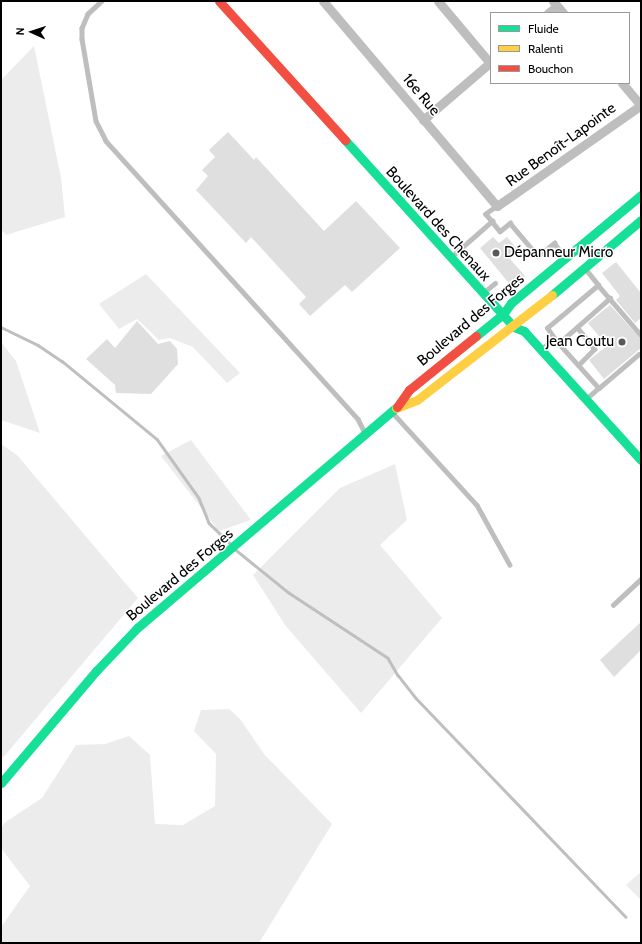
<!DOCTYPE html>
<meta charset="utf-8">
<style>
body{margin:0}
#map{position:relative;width:642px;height:944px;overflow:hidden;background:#fff;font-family:Cabin,sans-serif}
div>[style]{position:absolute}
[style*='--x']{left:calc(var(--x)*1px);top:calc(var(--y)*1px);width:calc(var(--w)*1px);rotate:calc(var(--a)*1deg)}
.green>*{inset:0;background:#ececec}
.stream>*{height:2.5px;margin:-1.25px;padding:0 1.25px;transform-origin:1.25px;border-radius:1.25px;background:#bfbfbf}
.building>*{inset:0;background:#dfdfdf}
.lane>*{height:4.5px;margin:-2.25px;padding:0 2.25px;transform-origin:2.25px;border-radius:2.25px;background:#bebebe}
.street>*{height:9px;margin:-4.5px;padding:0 4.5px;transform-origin:4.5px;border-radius:4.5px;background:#bebebe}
.fast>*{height:9px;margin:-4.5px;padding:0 4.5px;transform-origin:4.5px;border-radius:4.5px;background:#16e098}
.slow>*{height:9px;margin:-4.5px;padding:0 4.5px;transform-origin:4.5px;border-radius:4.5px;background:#ffcf43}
.jam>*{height:9px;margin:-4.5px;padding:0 4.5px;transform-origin:4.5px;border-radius:4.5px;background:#f24e42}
.dots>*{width:11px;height:11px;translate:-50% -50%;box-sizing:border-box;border:2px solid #fff;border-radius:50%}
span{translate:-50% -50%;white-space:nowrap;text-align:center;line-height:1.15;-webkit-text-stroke:3px #fff;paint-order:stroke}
.street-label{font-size:15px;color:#000}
.poi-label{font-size:15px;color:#000}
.left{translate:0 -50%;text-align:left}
.right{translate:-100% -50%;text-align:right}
.frame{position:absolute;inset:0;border:2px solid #000;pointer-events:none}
.legend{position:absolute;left:490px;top:12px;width:140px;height:72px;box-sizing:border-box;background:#fff;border:1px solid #999;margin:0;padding:5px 7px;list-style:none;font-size:12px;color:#000}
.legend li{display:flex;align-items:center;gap:8px;height:20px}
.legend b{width:20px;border:1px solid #999}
.north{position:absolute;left:12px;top:12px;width:40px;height:40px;-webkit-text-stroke:3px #fff;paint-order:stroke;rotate:273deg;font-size:11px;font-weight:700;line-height:16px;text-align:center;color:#000}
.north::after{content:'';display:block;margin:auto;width:14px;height:18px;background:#000;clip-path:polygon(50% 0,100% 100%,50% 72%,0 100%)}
</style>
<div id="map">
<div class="green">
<i style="clip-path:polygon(34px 46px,61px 178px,65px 217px,6px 235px,1px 229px,1px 80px)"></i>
<i style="clip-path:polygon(146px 274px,240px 373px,227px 383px,193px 347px,170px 338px,159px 340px,137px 319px,119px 329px,99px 304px)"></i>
<i style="clip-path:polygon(1px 342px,16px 361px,40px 433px,1px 420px)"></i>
<i style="clip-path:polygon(191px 440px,251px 520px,219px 531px,161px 456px)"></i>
<i style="clip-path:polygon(1px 444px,17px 455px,138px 598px,1px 760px)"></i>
<i style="clip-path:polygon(395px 464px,407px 520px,380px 545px,442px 618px,361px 713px,285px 625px,253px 575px,340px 488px)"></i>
<i style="clip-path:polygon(229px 709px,240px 719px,264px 754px,332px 824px,259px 943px,1px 943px,1px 927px,30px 886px,1px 848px,1px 829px,4px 823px,42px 798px,76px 745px,105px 744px,129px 736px,150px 755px,155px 824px,183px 825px,215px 806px,216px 754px,194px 731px,201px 710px)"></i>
<i style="clip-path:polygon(641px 872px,641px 900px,626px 885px)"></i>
</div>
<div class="stream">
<i style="--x:1;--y:327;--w:41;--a:25.9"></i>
<i style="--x:38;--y:345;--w:29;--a:34"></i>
<i style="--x:62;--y:361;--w:123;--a:39.4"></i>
<i style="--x:157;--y:439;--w:72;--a:54.6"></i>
<i style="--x:199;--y:498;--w:27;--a:68"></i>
<i style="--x:209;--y:523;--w:29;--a:44"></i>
<i style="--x:236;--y:550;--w:67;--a:38.9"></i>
<i style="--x:288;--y:592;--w:120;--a:33.4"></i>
<i style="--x:388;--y:658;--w:20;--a:60"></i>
<i style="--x:398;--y:675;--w:29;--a:52"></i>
<i style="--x:416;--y:698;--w:303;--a:46.2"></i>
</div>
<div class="building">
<i style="clip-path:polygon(228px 132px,254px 160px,256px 157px,324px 231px,356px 201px,400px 248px,352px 292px,345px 285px,310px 316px,299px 304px,306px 297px,251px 237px,246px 243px,196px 190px,208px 176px,202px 170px,215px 157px,209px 150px)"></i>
<i style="clip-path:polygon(493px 237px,499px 243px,507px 237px,519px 251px,510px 259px,525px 276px,512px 287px,480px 248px)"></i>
<i style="clip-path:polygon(616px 262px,641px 293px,641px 318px,635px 323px,616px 300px,620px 296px,602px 273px)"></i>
<i style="clip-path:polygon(610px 305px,641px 339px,641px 348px,604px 379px,589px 360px,607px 346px,588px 323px)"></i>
<i style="clip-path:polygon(137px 321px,158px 344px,170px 341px,177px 349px,178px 364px,151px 394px,116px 393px,115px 385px,86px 359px,107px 339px,115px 348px)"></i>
<i style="clip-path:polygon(641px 622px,641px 650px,614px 677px,600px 660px)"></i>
</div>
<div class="lane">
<i style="--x:102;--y:1;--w:19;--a:137"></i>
<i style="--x:88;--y:14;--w:15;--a:113"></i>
<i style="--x:82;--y:28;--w:11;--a:90"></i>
<i style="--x:82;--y:39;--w:83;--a:80.3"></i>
<i style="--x:96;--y:121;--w:22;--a:63"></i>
<i style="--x:106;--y:141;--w:375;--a:47.8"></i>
<i style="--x:358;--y:419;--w:16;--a:63"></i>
<i style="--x:497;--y:206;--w:14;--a:144"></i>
<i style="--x:486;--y:214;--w:22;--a:51"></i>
<i style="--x:500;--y:231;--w:13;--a:-39"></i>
<i style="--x:510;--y:223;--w:43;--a:49.7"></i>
<i style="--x:538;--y:256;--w:21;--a:-39"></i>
<i style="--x:554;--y:243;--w:16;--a:52"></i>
<i style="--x:451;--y:257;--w:55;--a:-41.3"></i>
<i style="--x:598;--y:285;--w:66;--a:49.3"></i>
<i style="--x:484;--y:292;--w:14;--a:-39"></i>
<i style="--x:577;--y:327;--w:28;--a:51"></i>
<i style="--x:595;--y:349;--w:23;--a:135"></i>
<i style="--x:554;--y:338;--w:12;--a:-125"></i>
<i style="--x:547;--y:328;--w:67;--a:-40.1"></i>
<i style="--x:598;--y:285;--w:21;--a:-129"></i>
<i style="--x:559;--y:343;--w:68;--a:-41.4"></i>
<i style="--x:542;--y:349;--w:16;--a:-43"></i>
<i style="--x:554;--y:338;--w:67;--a:48"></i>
<i style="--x:599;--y:388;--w:15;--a:138"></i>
<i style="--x:599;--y:388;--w:52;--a:-40.4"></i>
<i style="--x:392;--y:412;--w:126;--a:47.6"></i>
<i style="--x:477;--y:505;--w:68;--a:61.2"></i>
<i style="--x:613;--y:605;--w:38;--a:-43"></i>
</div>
<div class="street">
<i style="--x:323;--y:1;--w:269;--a:49.7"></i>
<i style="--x:497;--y:206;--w:176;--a:-35"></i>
<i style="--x:438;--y:1;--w:81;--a:50"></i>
<i style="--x:553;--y:1;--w:16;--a:50"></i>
<i style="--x:548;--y:13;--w:11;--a:-38"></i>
<i style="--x:622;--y:83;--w:30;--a:50"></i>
<i style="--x:423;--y:120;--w:89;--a:-40.5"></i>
</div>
<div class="fast">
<i style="--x:345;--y:140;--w:252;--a:47.9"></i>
<i style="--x:514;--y:327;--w:11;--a:22"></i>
<i style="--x:524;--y:331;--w:174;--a:47.8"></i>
<i style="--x:552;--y:295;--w:116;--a:-40.1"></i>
<i style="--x:476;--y:336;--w:36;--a:-39"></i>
<i style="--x:504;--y:313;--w:12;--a:-55"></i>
<i style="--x:511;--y:303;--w:169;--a:-39.7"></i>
<i style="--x:1;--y:783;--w:148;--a:-49.7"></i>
<i style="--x:97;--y:670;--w:58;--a:-46.4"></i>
<i style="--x:137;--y:628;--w:341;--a:-40.4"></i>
</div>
<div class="slow">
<i style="--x:396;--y:408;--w:22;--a:-21"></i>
<i style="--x:417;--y:400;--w:171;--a:-37.9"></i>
</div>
<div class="jam">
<i style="--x:219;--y:1;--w:188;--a:47.8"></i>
<i style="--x:397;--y:407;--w:21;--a:-55"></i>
<i style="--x:409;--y:390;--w:86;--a:-38.9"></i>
</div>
<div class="dots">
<i style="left:496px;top:253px;background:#595959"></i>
<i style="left:622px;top:342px;background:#595959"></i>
</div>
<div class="street-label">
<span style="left:421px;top:95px;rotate:50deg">16e Rue</span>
<span style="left:561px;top:145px;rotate:-36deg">Rue Benoît-Lapointe</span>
<span style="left:438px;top:224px;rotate:48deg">Boulevard des Chenaux</span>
<span style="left:471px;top:320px;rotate:-40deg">Boulevard des Forges</span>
<span style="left:180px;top:575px;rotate:-40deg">Boulevard des Forges</span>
</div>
<div class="poi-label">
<span class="left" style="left:504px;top:253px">Dépanneur Micro</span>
<span class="right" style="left:614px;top:342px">Jean Coutu</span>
</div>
<div class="frame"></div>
<ul class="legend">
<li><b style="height:5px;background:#16e098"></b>Fluide</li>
<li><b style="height:5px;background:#ffcf43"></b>Ralenti</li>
<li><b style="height:5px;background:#f24e42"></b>Bouchon</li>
</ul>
<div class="north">N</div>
</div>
